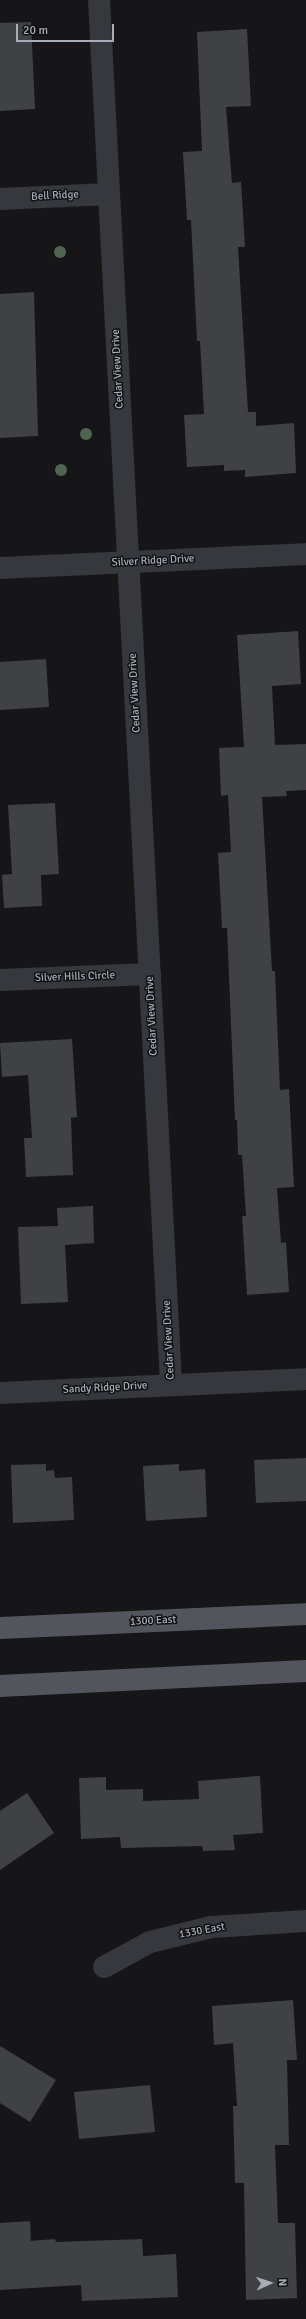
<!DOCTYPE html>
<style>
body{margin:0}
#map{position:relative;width:306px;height:2319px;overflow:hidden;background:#161618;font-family:Signika,sans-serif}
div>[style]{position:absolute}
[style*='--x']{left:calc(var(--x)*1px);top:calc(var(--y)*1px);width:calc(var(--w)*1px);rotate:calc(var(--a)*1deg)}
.building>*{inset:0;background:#404145}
.minor>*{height:22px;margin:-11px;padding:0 11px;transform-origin:11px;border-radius:11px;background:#37383d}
.major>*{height:22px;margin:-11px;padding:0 11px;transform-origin:11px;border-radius:11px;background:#53555c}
.trees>*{width:12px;height:12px;margin:-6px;border-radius:50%;background:#506452}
span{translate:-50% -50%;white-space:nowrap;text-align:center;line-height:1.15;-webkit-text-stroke:3px #111113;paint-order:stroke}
.street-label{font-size:11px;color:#a8adb8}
.north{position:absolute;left:250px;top:2263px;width:40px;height:40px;-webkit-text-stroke:3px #111113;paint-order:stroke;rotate:87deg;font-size:11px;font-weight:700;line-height:16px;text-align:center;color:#a8adb8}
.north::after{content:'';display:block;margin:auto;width:14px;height:18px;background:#a8adb8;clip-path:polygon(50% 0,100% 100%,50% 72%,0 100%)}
.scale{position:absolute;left:16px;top:24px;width:98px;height:18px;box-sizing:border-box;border:2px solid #a8adb8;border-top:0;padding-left:5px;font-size:12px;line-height:14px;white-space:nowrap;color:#a8adb8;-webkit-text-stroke:3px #111113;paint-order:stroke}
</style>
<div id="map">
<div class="building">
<i style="clip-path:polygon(31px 22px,35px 109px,0 111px,0 23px)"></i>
<i style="clip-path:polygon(247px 29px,251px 106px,226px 107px,232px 183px,241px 182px,245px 247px,238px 247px,248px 412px,256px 412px,256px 426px,294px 423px,296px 473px,245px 477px,245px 470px,224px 471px,224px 465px,187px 467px,184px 415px,204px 414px,200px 341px,197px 341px,191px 220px,187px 220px,183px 152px,202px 151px,197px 32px)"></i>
<i style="clip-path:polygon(34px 292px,38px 436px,0 438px,0 294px)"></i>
<i style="clip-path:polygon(298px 631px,301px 684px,272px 686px,275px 745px,306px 744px,306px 790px,286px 791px,287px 796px,262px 797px,272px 971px,275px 971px,280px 1090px,289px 1089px,294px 1187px,277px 1188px,281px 1243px,286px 1242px,289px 1292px,247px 1295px,242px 1216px,246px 1216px,242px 1155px,238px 1155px,237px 1120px,235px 1120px,227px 928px,222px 928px,218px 853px,231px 852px,228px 795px,221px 796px,219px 748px,244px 747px,237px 635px)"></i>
<i style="clip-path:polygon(46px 659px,49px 707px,0 710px,0 662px)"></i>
<i style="clip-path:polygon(55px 803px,59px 874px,41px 875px,42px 906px,4px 908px,2px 875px,12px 874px,8px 805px)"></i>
<i style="clip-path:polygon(72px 1039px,77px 1117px,71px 1118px,73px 1175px,26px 1177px,24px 1138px,32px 1138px,28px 1075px,2px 1077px,0 1043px)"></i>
<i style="clip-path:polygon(93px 1206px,94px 1243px,65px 1245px,68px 1302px,21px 1304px,18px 1227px,58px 1226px,57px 1208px)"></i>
<i style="clip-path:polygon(306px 1458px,306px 1501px,256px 1503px,254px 1460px)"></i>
<i style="clip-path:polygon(46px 1464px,46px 1471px,54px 1470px,55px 1478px,72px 1477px,74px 1520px,13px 1523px,11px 1465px)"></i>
<i style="clip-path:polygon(179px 1464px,179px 1471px,205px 1469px,207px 1517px,146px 1521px,143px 1466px)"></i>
<i style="clip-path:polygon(260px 1776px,263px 1833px,233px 1835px,235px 1850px,203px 1851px,202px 1846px,121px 1848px,120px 1837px,81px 1839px,79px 1778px,106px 1777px,106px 1790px,143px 1789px,143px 1801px,199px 1799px,198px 1781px)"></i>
<i style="clip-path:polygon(27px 1793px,54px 1833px,0 1870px,0 1811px)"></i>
<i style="clip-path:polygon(293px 2000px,297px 2060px,287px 2060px,289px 2145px,275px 2145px,278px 2223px,295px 2223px,297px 2298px,246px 2300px,244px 2183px,235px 2183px,233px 2106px,237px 2106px,233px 2043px,214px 2045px,212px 2006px)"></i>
<i style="clip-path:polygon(0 2046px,56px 2080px,30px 2122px,0 2103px)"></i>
<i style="clip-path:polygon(150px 2085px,155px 2132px,79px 2139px,74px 2092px)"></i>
<i style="clip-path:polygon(30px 2221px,31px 2241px,55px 2239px,56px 2242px,142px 2239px,143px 2256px,176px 2254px,178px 2297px,82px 2301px,81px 2285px,0 2290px,0 2223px)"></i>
</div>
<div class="minor">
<i style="--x:99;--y:0;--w:1387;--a:87.02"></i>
<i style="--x:0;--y:199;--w:109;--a:-2.6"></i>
<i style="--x:0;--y:568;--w:306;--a:-2.6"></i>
<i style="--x:0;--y:980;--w:150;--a:-2.3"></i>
<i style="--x:0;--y:1393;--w:306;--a:-2.6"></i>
<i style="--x:104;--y:1967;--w:52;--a:-28.5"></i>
<i style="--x:150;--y:1942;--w:63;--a:-13.8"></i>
<i style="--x:211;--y:1927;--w:95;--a:-3.6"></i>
</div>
<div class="major">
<i style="--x:0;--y:1628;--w:306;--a:-2.6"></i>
<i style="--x:0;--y:1686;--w:306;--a:-2.8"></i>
</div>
<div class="trees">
<i style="left:60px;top:252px"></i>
<i style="left:86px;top:434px"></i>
<i style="left:61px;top:470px"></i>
</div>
<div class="street-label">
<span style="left:55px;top:196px;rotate:-3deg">Bell Ridge</span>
<span style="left:118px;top:369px;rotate:-93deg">Cedar View Drive</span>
<span style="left:153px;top:561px;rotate:-3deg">Silver Ridge Drive</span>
<span style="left:135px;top:693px;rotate:-93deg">Cedar View Drive</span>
<span style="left:75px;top:977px;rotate:-2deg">Silver Hills Circle</span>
<span style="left:152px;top:1016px;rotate:-93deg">Cedar View Drive</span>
<span style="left:169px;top:1340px;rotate:-93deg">Cedar View Drive</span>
<span style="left:105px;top:1388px;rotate:-3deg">Sandy Ridge Drive</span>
<span style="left:153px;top:1621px;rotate:-3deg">1300 East</span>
<span style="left:202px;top:1931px;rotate:-10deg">1330 East</span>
</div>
<div class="north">N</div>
<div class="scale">20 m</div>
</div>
